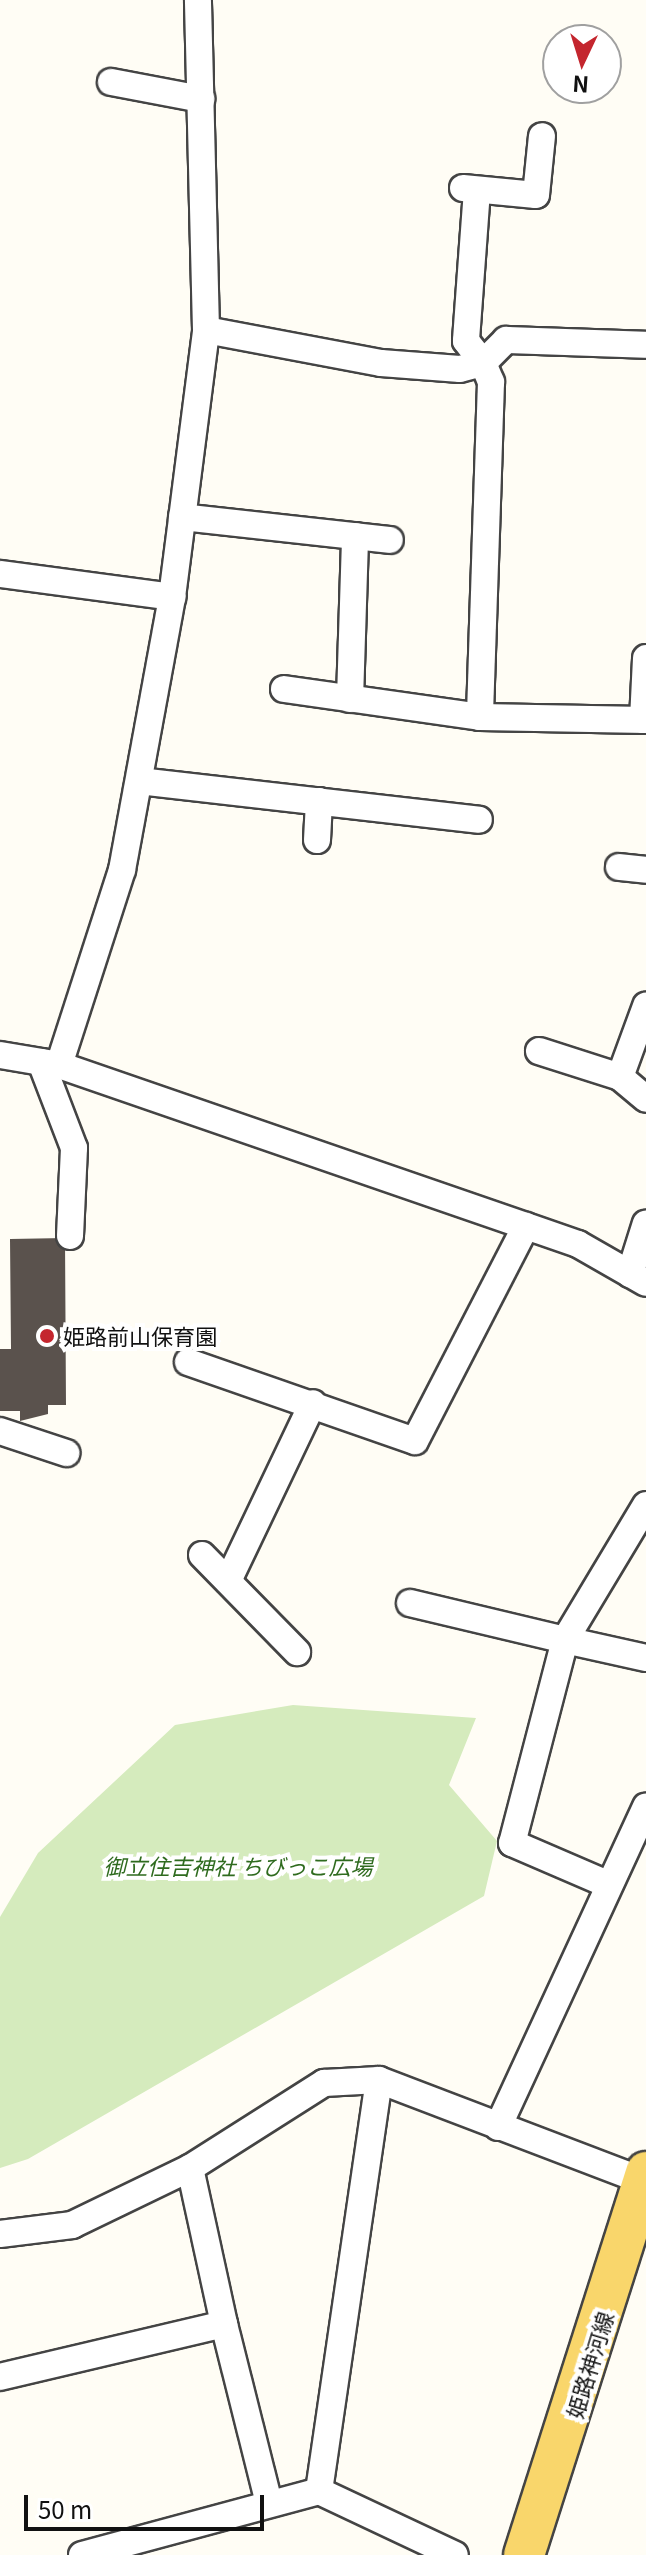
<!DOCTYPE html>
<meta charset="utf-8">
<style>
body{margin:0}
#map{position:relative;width:646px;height:2555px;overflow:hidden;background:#fffdf5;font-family:Georgia,"Noto Sans JP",serif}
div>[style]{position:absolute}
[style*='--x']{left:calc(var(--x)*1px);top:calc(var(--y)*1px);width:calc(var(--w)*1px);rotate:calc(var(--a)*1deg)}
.green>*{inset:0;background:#d5ebbd}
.building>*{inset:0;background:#5a524d}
.roads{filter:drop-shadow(2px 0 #444) drop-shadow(-2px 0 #444) drop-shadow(0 2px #444) drop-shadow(0 -2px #444)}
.street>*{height:26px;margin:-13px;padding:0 13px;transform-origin:13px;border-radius:13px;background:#fff}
.primary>*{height:40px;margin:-20px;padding:0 20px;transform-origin:20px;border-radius:20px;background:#f9d66b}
.dots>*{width:22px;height:22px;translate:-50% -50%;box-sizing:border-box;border:4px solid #fff;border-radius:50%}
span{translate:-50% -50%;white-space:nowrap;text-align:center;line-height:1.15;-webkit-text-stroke:8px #fff;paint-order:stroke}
.poi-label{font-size:22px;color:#111}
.left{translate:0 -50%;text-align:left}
.park-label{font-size:22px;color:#2f6b1f;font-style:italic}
.street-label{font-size:22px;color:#111}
.north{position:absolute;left:542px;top:24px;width:80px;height:80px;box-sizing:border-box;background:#fff;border:2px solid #a0a0a0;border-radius:50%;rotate:184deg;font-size:22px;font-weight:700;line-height:32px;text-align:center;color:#111}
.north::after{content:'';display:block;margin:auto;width:28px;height:36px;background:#c4262e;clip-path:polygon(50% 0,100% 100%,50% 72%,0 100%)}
.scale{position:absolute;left:24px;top:2495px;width:240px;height:36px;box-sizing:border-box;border:4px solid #111;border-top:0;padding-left:10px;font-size:24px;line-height:28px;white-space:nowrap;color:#111;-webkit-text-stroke:6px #fff;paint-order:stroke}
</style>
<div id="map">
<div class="green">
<i style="clip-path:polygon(293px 1705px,476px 1718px,449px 1785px,497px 1841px,484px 1896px,28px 2159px,0 2168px,0 1917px,38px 1853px,175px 1725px)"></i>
</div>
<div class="building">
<i style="clip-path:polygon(65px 1238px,66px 1405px,48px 1405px,48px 1414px,20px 1421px,20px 1411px,0 1411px,0 1349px,11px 1349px,10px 1239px)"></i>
</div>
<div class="roads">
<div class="street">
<i style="--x:111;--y:82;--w:92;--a:10.7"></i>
<i style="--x:463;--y:188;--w:73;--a:5.5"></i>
<i style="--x:536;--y:195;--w:59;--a:-84.2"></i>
<i style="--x:477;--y:190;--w:151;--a:94.2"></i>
<i style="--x:466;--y:341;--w:28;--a:52"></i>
<i style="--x:483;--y:363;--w:33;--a:-45"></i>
<i style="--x:506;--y:340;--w:140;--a:2"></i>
<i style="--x:206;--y:330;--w:178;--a:10.7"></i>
<i style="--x:381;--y:363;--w:79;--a:4.3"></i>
<i style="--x:460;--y:369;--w:24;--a:-15"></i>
<i style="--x:483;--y:363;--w:21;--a:67"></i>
<i style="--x:491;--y:382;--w:335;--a:91.9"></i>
<i style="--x:480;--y:717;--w:166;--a:1"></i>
<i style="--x:182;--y:517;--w:209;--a:6.3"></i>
<i style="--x:0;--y:574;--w:174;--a:7.6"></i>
<i style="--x:284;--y:689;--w:198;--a:8.1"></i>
<i style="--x:350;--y:699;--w:163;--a:-88.2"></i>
<i style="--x:643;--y:720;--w:62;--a:-87.2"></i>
<i style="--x:139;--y:781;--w:342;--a:6.5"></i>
<i style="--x:317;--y:840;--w:39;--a:-87"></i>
<i style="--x:619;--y:867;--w:27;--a:6"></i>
<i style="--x:539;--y:1051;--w:85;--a:17.8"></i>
<i style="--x:620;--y:1077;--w:34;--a:40"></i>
<i style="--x:0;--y:1055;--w:60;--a:9.6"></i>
<i style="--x:59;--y:1065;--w:549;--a:19.03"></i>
<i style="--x:578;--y:1244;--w:78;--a:29.8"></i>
<i style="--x:41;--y:1062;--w:92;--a:69"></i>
<i style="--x:74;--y:1148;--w:88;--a:92.6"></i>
<i style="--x:59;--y:1065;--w:205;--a:-72.1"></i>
<i style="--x:122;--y:870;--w:278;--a:-79.6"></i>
<i style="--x:172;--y:597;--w:269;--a:-82.7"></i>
<i style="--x:206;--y:330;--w:330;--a:-91.4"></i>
<i style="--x:620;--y:1077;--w:76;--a:-69.9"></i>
<i style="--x:630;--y:1274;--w:53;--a:-72.6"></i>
<i style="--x:188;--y:1362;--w:240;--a:19.2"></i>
<i style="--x:415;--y:1441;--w:242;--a:-62.7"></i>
<i style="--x:0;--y:1431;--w:70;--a:18.4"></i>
<i style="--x:646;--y:1505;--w:157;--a:121"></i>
<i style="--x:565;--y:1640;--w:83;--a:12.5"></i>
<i style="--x:202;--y:1555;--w:136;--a:45.6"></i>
<i style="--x:228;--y:1581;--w:197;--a:-64.5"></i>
<i style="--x:410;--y:1603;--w:159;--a:13.4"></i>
<i style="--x:565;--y:1640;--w:210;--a:104.6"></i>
<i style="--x:512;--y:1843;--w:103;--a:23.3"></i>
<i style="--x:498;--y:2127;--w:353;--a:-65.2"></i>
<i style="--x:190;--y:2168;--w:160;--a:77.7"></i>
<i style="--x:0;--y:2234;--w:73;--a:-7.1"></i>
<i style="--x:72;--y:2225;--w:131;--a:-25.8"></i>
<i style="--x:190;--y:2168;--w:159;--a:-32.4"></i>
<i style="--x:324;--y:2083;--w:55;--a:-3.1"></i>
<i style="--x:0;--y:2377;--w:230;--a:-13.3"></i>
<i style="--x:224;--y:2324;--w:185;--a:75.9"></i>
<i style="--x:319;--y:2491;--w:415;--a:-81.7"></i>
<i style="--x:379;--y:2080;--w:284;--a:20.9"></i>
<i style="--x:82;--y:2555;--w:245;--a:-15.1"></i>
<i style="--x:319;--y:2491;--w:150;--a:25.2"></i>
</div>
<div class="primary">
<i style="--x:524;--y:2555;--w:402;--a:-72.3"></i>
</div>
</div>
<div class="dots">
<i style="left:47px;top:1336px;background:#c4262e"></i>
</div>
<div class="poi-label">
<span class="left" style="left:63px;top:1336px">姫路前山保育園</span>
</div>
<div class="park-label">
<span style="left:238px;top:1866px">御立住吉神社 ちびっこ広場</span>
</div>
<div class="street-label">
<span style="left:589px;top:2365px;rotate:-73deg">姫路神河線</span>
</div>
<div class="north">N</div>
<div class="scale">50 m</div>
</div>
